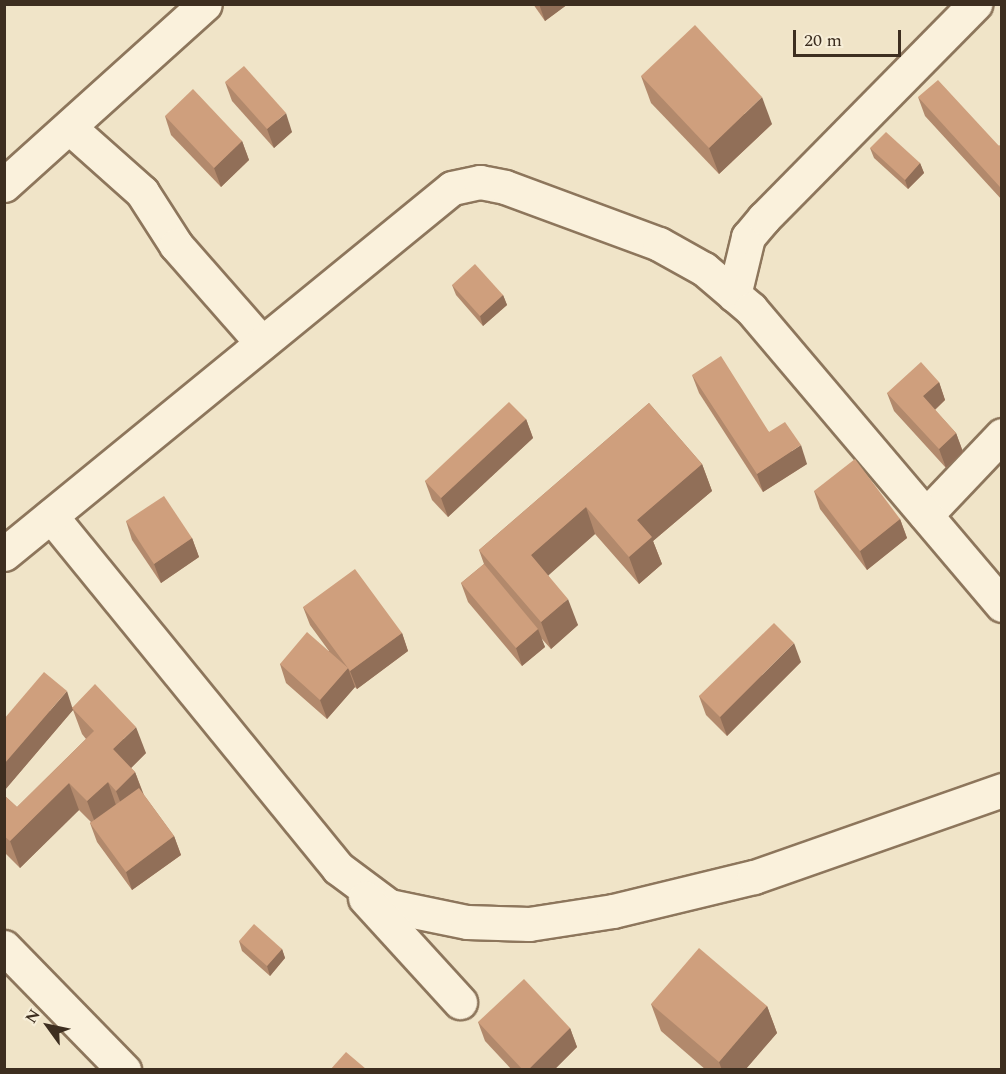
<!DOCTYPE html>
<style>
body{margin:0}
#map{position:relative;width:1006px;height:1074px;overflow:hidden;background:#f0e4c8;font-family:Spectral,serif}
div>[style]{position:absolute}
[style*='--x']{left:calc(var(--x)*1px);top:calc(var(--y)*1px);width:calc(var(--w)*1px);rotate:calc(var(--a)*1deg)}
.roads{filter:drop-shadow(2px 0 #8d765c) drop-shadow(-2px 0 #8d765c) drop-shadow(0 2px #8d765c) drop-shadow(0 -2px #8d765c)}
.minor>*{height:33px;margin:-16.5px;padding:0 16.5px;transform-origin:16.5px;border-radius:16.5px;background:#faf1dc}
.wall>*{inset:0;background:#b2896c}
.shaded-wall>*{inset:0;background:#916f58}
.building>*{inset:0;background:#cf9f7d}
span{translate:-50% -50%;white-space:nowrap;text-align:center;line-height:1.15;-webkit-text-stroke:4.5px #f7eed8;paint-order:stroke}
.frame{position:absolute;inset:0;border:6px solid #3d2e20;pointer-events:none}
.north{position:absolute;left:18px;top:996px;width:60px;height:60px;-webkit-text-stroke:4px #f7eed8;paint-order:stroke;rotate:303deg;font-size:16px;font-weight:700;line-height:24px;text-align:center;color:#3d2e20}
.north::after{content:'';display:block;margin:auto;width:21px;height:27px;background:#3d2e20;clip-path:polygon(50% 0,100% 100%,50% 72%,0 100%)}
.scale{position:absolute;left:793px;top:30px;width:108px;height:27px;box-sizing:border-box;border:3px solid #3d2e20;border-top:0;padding-left:8px;font-size:18px;line-height:21px;white-space:nowrap;color:#3d2e20;-webkit-text-stroke:4px #f7eed8;paint-order:stroke}
</style>
<div id="map">
<div class="roads">
<div class="minor">
<i style="--x:69;--y:127;--w:98;--a:41.7"></i>
<i style="--x:142;--y:192;--w:63;--a:57.3"></i>
<i style="--x:176;--y:245;--w:130;--a:48.7"></i>
<i style="--x:4;--y:185;--w:270;--a:-42"></i>
<i style="--x:734;--y:295;--w:60;--a:-76.4"></i>
<i style="--x:748;--y:237;--w:25;--a:-50"></i>
<i style="--x:764;--y:218;--w:301;--a:-45.4"></i>
<i style="--x:926;--y:515;--w:110;--a:-46.5"></i>
<i style="--x:51;--y:516;--w:454;--a:50.8"></i>
<i style="--x:338;--y:868;--w:64;--a:36.7"></i>
<i style="--x:389;--y:906;--w:80;--a:11.6"></i>
<i style="--x:467;--y:922;--w:62;--a:1.8"></i>
<i style="--x:529;--y:924;--w:85;--a:-8.8"></i>
<i style="--x:613;--y:911;--w:145;--a:-13.6"></i>
<i style="--x:754;--y:877;--w:263;--a:-19.3"></i>
<i style="--x:4;--y:554;--w:578;--a:-39.25"></i>
<i style="--x:452;--y:188;--w:29;--a:-12"></i>
<i style="--x:480;--y:182;--w:25;--a:11"></i>
<i style="--x:505;--y:187;--w:164;--a:20.3"></i>
<i style="--x:659;--y:244;--w:51;--a:29.1"></i>
<i style="--x:704;--y:269;--w:62;--a:40.4"></i>
<i style="--x:751;--y:309;--w:388;--a:49.7"></i>
<i style="--x:365;--y:898;--w:141;--a:47.6"></i>
<i style="--x:4;--y:947;--w:172;--a:45.7"></i>
</div>
</div>
<div class="wall">
<i style="clip-path:polygon(533px 4px,568px 4px,545px 21px)"></i>
<i style="clip-path:polygon(641px 76px,772px 124px,719px 174px,651px 103px)"></i>
<i style="clip-path:polygon(225px 82px,292px 132px,274px 148px,232px 101px)"></i>
<i style="clip-path:polygon(918px 97px,999px 146px,1002px 144px,1002px 200px,925px 116px)"></i>
<i style="clip-path:polygon(165px 116px,242px 141px,249px 160px,221px 187px,171px 135px)"></i>
<i style="clip-path:polygon(870px 148px,920px 163px,924px 173px,908px 189px,874px 158px)"></i>
<i style="clip-path:polygon(452px 285px,503px 295px,507px 305px,483px 326px,456px 295px)"></i>
<i style="clip-path:polygon(692px 375px,769px 432px,807px 464px,763px 492px,699px 393px)"></i>
<i style="clip-path:polygon(939px 382px,945px 400px,935px 410px,956px 433px,963px 452px,946px 468px,894px 411px,887px 393px)"></i>
<i style="clip-path:polygon(649px 403px,702px 464px,712px 491px,653px 541px,662px 564px,639px 584px,595px 534px,548px 575px,578px 625px,551px 649px,541px 638px,545px 647px,522px 666px,468px 602px,461px 583px,484px 564px,479px 550px)"></i>
<i style="clip-path:polygon(526px 419px,533px 438px,448px 517px,432px 500px,425px 481px)"></i>
<i style="clip-path:polygon(814px 491px,900px 519px,907px 538px,867px 570px,820px 509px)"></i>
<i style="clip-path:polygon(126px 521px,192px 538px,199px 557px,161px 583px,132px 540px)"></i>
<i style="clip-path:polygon(303px 607px,402px 633px,408px 651px,357px 689px,355px 687px,327px 719px,286px 683px,280px 664px,329px 651px,310px 625px)"></i>
<i style="clip-path:polygon(801px 662px,727px 736px,706px 715px,699px 696px)"></i>
<i style="clip-path:polygon(72px 707px,146px 753px,131px 768px,135px 772px,144px 795px,174px 836px,181px 855px,132px 890px,97px 842px,90px 823px,91px 822px,79px 810px,20px 868px,4px 852px,4px 795px,17px 807px,86px 739px,82px 734px,73px 710px,4px 791px,4px 719px)"></i>
<i style="clip-path:polygon(239px 941px,282px 949px,285px 958px,270px 976px,242px 951px)"></i>
<i style="clip-path:polygon(651px 1004px,767px 1006px,777px 1033px,745px 1070px,706px 1070px,661px 1031px)"></i>
<i style="clip-path:polygon(478px 1022px,570px 1028px,577px 1047px,554px 1070px,512px 1070px,485px 1041px)"></i>
</div>
<div class="shaded-wall">
<i style="clip-path:polygon(539px 4px,568px 4px,545px 21px)"></i>
<i style="clip-path:polygon(762px 97px,772px 124px,719px 174px,709px 148px)"></i>
<i style="clip-path:polygon(286px 113px,292px 132px,274px 148px,267px 129px)"></i>
<i style="clip-path:polygon(242px 141px,249px 160px,221px 187px,214px 168px)"></i>
<i style="clip-path:polygon(920px 163px,924px 173px,908px 189px,905px 180px)"></i>
<i style="clip-path:polygon(503px 295px,507px 305px,483px 326px,480px 316px)"></i>
<i style="clip-path:polygon(939px 382px,945px 400px,929px 415px,923px 396px)"></i>
<i style="clip-path:polygon(526px 419px,533px 438px,448px 517px,441px 498px)"></i>
<i style="clip-path:polygon(956px 433px,963px 452px,946px 468px,939px 449px)"></i>
<i style="clip-path:polygon(801px 445px,807px 464px,763px 492px,757px 474px)"></i>
<i style="clip-path:polygon(702px 464px,712px 491px,653px 541px,662px 564px,639px 584px,629px 557px,637px 520px)"></i>
<i style="clip-path:polygon(586px 507px,595px 534px,541px 582px,531px 555px)"></i>
<i style="clip-path:polygon(900px 519px,907px 538px,867px 570px,860px 551px)"></i>
<i style="clip-path:polygon(192px 538px,199px 557px,161px 583px,154px 564px)"></i>
<i style="clip-path:polygon(568px 599px,578px 625px,551px 649px,541px 622px)"></i>
<i style="clip-path:polygon(538px 629px,545px 647px,522px 666px,516px 648px)"></i>
<i style="clip-path:polygon(402px 633px,408px 651px,357px 689px,350px 671px)"></i>
<i style="clip-path:polygon(794px 643px,801px 662px,727px 736px,720px 717px)"></i>
<i style="clip-path:polygon(348px 668px,355px 687px,327px 719px,320px 700px)"></i>
<i style="clip-path:polygon(67px 691px,73px 710px,4px 791px,4px 764px)"></i>
<i style="clip-path:polygon(136px 727px,146px 753px,123px 776px,113px 749px)"></i>
<i style="clip-path:polygon(135px 772px,145px 799px,126px 817px,116px 791px)"></i>
<i style="clip-path:polygon(108px 782px,117px 808px,97px 828px,87px 801px)"></i>
<i style="clip-path:polygon(69px 783px,79px 810px,20px 868px,10px 841px)"></i>
<i style="clip-path:polygon(174px 836px,181px 855px,132px 890px,126px 872px)"></i>
<i style="clip-path:polygon(282px 949px,285px 958px,270px 976px,267px 966px)"></i>
<i style="clip-path:polygon(767px 1006px,777px 1033px,745px 1070px,722px 1070px,719px 1062px)"></i>
<i style="clip-path:polygon(570px 1028px,577px 1047px,554px 1070px,528px 1070px)"></i>
</div>
<div class="building">
<i style="clip-path:polygon(695px 25px,762px 97px,709px 148px,641px 76px)"></i>
<i style="clip-path:polygon(244px 66px,286px 113px,267px 129px,225px 82px)"></i>
<i style="clip-path:polygon(938px 80px,999px 146px,1002px 144px,1002px 186px,1000px 187px,918px 97px)"></i>
<i style="clip-path:polygon(193px 89px,242px 141px,214px 168px,165px 116px)"></i>
<i style="clip-path:polygon(886px 132px,920px 163px,905px 180px,870px 148px)"></i>
<i style="clip-path:polygon(475px 264px,503px 295px,480px 316px,452px 285px)"></i>
<i style="clip-path:polygon(721px 356px,769px 432px,785px 422px,801px 445px,757px 474px,692px 375px)"></i>
<i style="clip-path:polygon(921px 362px,939px 382px,923px 396px,956px 433px,939px 449px,887px 393px)"></i>
<i style="clip-path:polygon(509px 402px,526px 419px,441px 498px,425px 481px)"></i>
<i style="clip-path:polygon(649px 403px,702px 464px,637px 520px,652px 537px,629px 557px,586px 507px,531px 555px,568px 599px,541px 622px,479px 550px)"></i>
<i style="clip-path:polygon(855px 459px,900px 519px,860px 551px,814px 491px)"></i>
<i style="clip-path:polygon(164px 496px,192px 538px,154px 564px,126px 521px)"></i>
<i style="clip-path:polygon(484px 564px,538px 629px,516px 648px,461px 583px)"></i>
<i style="clip-path:polygon(355px 569px,402px 633px,350px 671px,348px 668px,320px 700px,280px 664px,307px 632px,348px 668px,303px 607px)"></i>
<i style="clip-path:polygon(774px 623px,794px 643px,720px 717px,699px 696px)"></i>
<i style="clip-path:polygon(44px 672px,67px 691px,4px 764px,4px 719px)"></i>
<i style="clip-path:polygon(95px 684px,136px 727px,113px 749px,135px 772px,116px 791px,108px 782px,87px 801px,69px 783px,10px 841px,4px 836px,4px 795px,17px 807px,94px 731px,72px 708px)"></i>
<i style="clip-path:polygon(139px 788px,174px 836px,126px 872px,90px 823px)"></i>
<i style="clip-path:polygon(254px 924px,282px 949px,267px 966px,239px 941px)"></i>
<i style="clip-path:polygon(699px 948px,767px 1006px,719px 1062px,651px 1004px)"></i>
<i style="clip-path:polygon(524px 979px,570px 1028px,528px 1070px,523px 1070px,478px 1022px)"></i>
<i style="clip-path:polygon(346px 1052px,366px 1069px,366px 1070px,330px 1070px)"></i>
</div>
<div class="frame"></div>
<div class="north">N</div>
<div class="scale">20 m</div>
</div>
